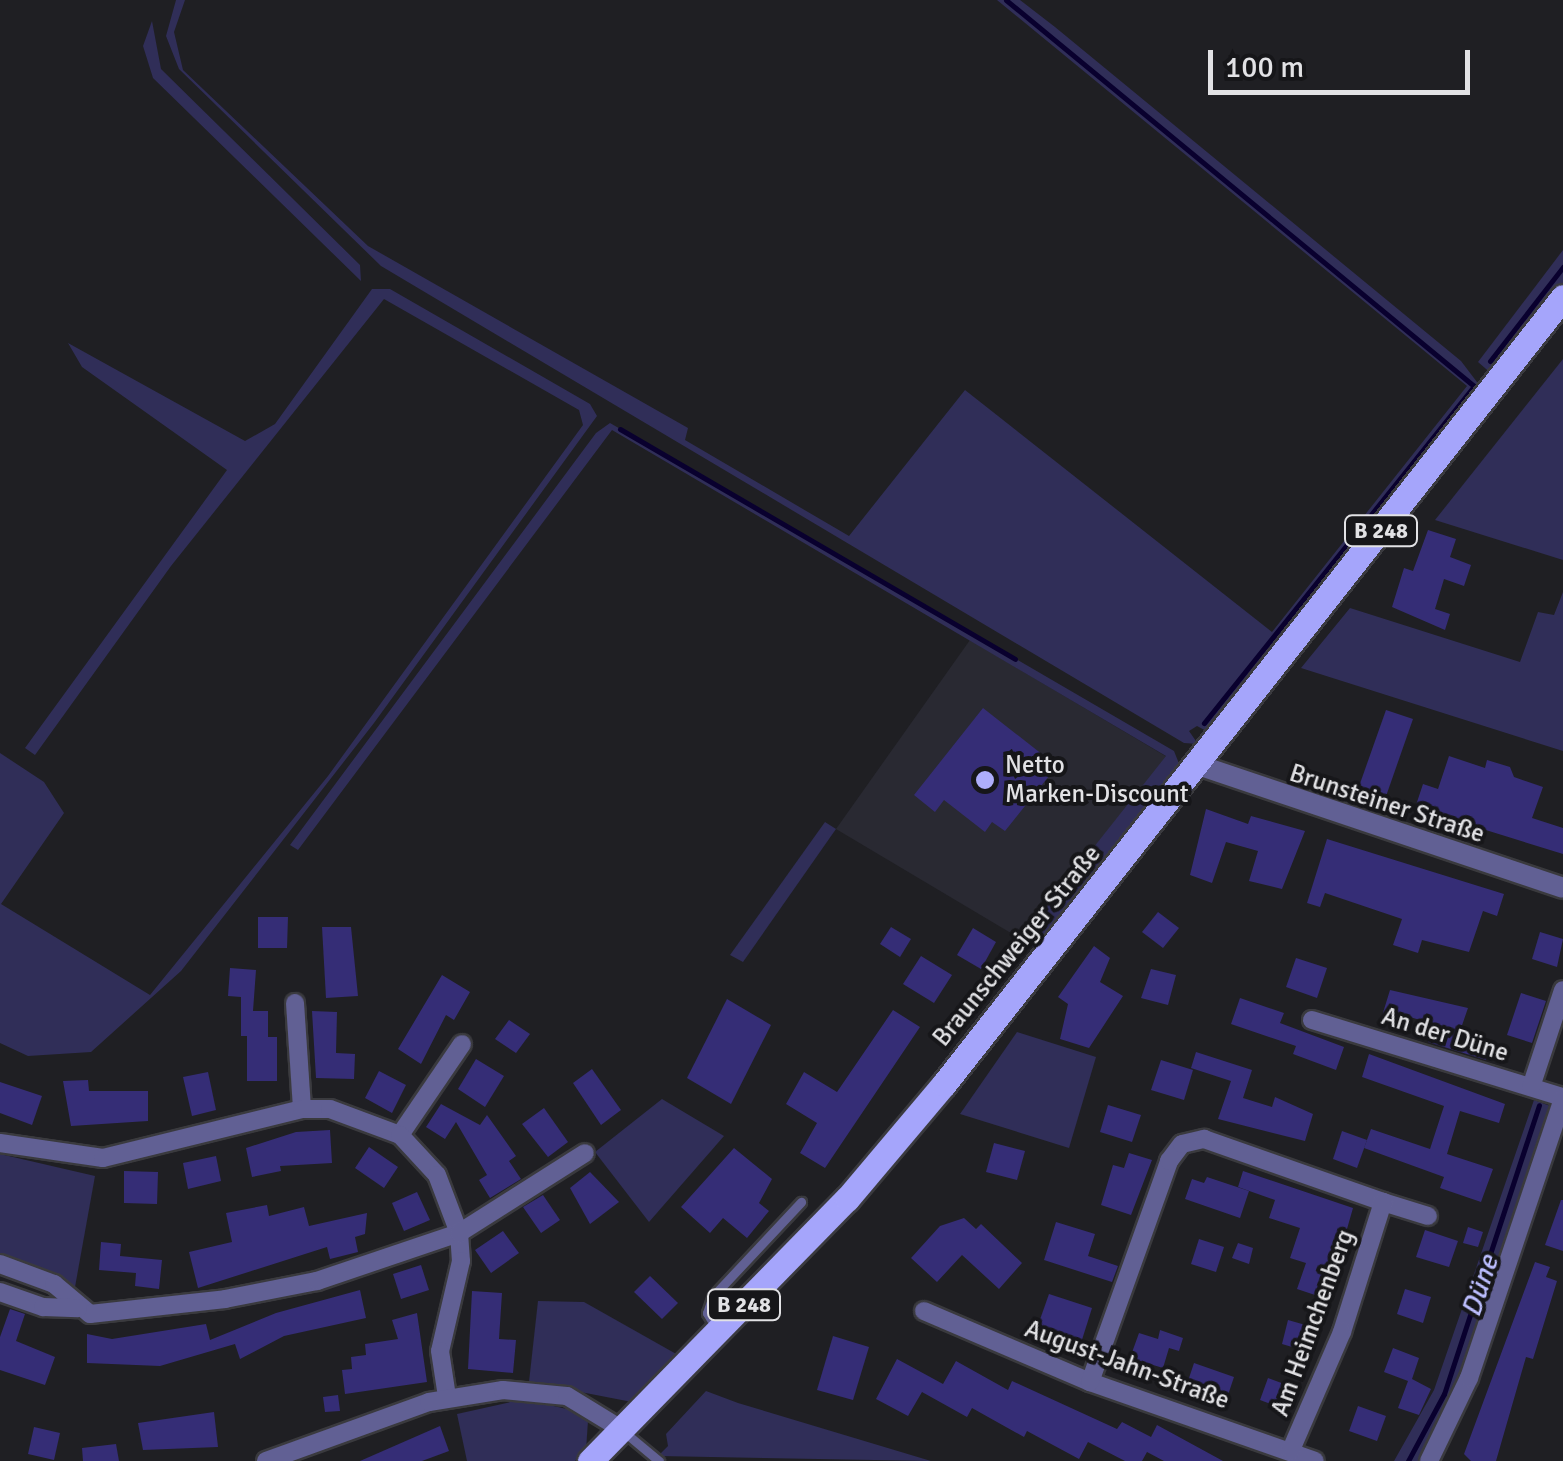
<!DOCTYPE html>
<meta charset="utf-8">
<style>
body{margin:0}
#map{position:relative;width:1563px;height:1461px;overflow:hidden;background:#1f1f23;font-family:Signika,sans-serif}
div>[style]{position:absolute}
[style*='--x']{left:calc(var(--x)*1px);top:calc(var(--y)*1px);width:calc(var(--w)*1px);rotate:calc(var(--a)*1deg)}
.built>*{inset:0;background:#292932}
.green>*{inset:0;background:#302e58}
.stream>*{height:5px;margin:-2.5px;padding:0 2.5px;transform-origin:2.5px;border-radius:2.5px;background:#09002e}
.building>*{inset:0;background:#352d76}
.roads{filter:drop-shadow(2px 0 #3a3a3e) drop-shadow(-2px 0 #3a3a3e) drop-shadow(0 2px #3a3a3e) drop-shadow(0 -2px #3a3a3e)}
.service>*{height:9px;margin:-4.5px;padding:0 4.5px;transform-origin:4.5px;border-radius:4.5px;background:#616094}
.minor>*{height:18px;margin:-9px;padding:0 9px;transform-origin:9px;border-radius:9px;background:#616094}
.tertiary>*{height:20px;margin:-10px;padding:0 10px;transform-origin:10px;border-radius:10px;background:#616094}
.primary>*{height:25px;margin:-12.5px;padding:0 12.5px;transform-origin:12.5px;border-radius:12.5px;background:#a5a5fb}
.dots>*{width:28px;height:28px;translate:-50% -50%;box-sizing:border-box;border:5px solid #161619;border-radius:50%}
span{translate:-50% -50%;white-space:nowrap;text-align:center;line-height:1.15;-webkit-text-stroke:8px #161619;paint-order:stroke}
.shield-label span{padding:2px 8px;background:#161619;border:2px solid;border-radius:8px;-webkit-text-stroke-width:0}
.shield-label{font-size:22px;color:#e2e2e5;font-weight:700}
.poi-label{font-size:25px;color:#e2e2e5}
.left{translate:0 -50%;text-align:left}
.street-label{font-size:25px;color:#e2e2e5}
.water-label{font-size:28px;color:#bbbdfd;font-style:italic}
.scale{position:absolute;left:1208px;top:50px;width:262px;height:45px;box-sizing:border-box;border:5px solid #e2e2e5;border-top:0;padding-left:12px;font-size:30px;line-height:35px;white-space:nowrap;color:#e2e2e5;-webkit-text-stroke:8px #161619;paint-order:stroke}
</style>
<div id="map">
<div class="built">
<i style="clip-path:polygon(970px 640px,1167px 757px,1021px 939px,836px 829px)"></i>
</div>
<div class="green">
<i style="clip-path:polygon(176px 0,185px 0,174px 32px,183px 70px,368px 246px,688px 428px,685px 440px,849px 536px,965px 390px,1272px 632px,1467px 386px,997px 0,1020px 0,1055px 27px,1461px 361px,1480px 386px,1210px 733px,1197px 726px,1189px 731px,1198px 744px,1184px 743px,381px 266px,179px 69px,166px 36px)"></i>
<i style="clip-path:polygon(152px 21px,161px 69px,360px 265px,361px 281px,153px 78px,143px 46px)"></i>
<i style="clip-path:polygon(1563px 250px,1563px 284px,1493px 375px,1478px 362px)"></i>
<i style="clip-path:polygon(372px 289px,390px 289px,590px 404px,597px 416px,374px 723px,181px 971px,91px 1052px,28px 1056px,0 1043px,0 753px,44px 782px,64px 813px,1px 904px,150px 995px,328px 776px,583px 425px,579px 410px,384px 299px,171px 566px,35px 755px,25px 748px,227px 470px,82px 367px,68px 343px,245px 441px,275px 424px)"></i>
<i style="clip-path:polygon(1563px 359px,1563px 560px,1435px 520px)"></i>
<i style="clip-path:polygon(610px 423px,1174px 751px,1180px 766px,1038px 950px,1021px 939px,1166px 756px,612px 430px,298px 850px,290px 845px,596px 433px)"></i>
<i style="clip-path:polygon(1563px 592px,1563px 751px,1301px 668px,1350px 608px,1520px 662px,1538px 612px,1554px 615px)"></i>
<i style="clip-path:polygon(825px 822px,836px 829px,743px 962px,730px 955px)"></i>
<i style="clip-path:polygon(1017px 1032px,1096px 1057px,1069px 1148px,960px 1114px)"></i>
<i style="clip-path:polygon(662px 1099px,724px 1136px,649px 1222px,595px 1152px)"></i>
<i style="clip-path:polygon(1534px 1100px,1553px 1107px,1470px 1355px,1422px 1461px,1394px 1461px,1434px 1390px)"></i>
<i style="clip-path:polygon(0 1154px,95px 1176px,75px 1287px,0 1255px)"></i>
<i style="clip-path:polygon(538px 1301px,584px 1302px,678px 1355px,632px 1402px,529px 1382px)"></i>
<i style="clip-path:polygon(706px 1391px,738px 1403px,931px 1461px,658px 1456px,668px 1446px,666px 1434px)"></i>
<i style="clip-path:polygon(524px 1399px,575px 1411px,588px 1421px,586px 1450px,575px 1461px,467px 1461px,457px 1414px)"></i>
</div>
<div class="stream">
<i style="--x:1006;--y:0;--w:607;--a:39.52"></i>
<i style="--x:1474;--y:386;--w:432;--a:128.7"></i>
<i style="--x:1490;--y:361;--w:119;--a:-52.2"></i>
<i style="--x:620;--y:429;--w:457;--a:30.2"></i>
<i style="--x:1408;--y:1461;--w:76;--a:-61.8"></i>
<i style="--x:1444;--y:1394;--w:304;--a:-71.8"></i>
</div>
<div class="building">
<i style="clip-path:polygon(1428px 530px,1456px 539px,1450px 557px,1471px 565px,1464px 586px,1444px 579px,1435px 609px,1450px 614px,1445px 630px,1392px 607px,1404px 568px,1413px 571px)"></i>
<i style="clip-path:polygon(983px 708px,1057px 766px,1005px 831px,992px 822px,985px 832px,944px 800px,935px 812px,914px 795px)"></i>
<i style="clip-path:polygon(1386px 710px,1413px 719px,1384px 802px,1357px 792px)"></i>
<i style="clip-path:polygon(1449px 756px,1485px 768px,1487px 760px,1510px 767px,1514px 777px,1543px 787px,1532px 818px,1563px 828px,1563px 854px,1415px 808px,1423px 784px,1438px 789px)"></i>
<i style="clip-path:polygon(1206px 809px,1248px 824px,1251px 816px,1305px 831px,1282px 889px,1249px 881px,1258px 851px,1226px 842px,1212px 883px,1190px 875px)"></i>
<i style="clip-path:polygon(1327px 839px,1504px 894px,1497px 916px,1483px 911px,1469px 952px,1422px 940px,1418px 953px,1393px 945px,1402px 919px,1325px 893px,1320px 907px,1307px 903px)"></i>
<i style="clip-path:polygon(1158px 912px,1179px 928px,1163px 948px,1142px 932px)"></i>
<i style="clip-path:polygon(258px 917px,288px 917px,287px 948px,258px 948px)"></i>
<i style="clip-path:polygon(322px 927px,351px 927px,358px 996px,326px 998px)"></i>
<i style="clip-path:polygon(891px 927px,911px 939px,900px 957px,880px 944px)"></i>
<i style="clip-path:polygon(973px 928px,996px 942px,981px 969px,957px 955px)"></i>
<i style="clip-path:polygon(1540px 932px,1563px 939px,1557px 967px,1532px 959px)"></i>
<i style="clip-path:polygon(1094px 946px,1110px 958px,1100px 982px,1123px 996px,1089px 1048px,1060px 1039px,1068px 1004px,1058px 997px)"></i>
<i style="clip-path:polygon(921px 956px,952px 975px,934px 1003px,903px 984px)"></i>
<i style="clip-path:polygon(1296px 958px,1327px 968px,1317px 998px,1286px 987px)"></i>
<i style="clip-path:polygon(230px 968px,256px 970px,253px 1011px,268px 1011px,268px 1037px,277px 1037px,277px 1081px,247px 1081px,247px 1036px,241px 1036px,241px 997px,228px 996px)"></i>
<i style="clip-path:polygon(1151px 969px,1176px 975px,1168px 1005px,1141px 998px)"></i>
<i style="clip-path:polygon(442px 975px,470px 992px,454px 1020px,446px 1015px,421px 1064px,398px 1049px)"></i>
<i style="clip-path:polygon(1390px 990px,1468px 1008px,1459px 1034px,1491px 1044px,1486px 1060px,1428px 1042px,1434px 1024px,1396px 1013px,1394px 1020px,1382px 1016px)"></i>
<i style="clip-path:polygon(1521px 993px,1546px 1001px,1532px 1043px,1507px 1035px)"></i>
<i style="clip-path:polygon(1240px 998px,1284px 1013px,1280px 1023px,1344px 1047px,1336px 1070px,1293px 1054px,1296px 1046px,1231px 1024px)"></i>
<i style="clip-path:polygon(727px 999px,771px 1025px,731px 1104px,687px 1078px)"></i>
<i style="clip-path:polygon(893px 1010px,920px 1027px,825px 1168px,800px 1153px,817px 1123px,786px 1104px,804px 1072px,837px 1092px)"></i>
<i style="clip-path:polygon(312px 1011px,337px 1012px,336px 1053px,355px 1054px,354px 1079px,316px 1078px)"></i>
<i style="clip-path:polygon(509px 1020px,530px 1034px,516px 1053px,495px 1039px)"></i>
<i style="clip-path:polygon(1196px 1052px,1252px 1070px,1243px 1098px,1272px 1107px,1275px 1097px,1313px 1114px,1305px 1141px,1218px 1119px,1231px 1081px,1191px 1068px)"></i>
<i style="clip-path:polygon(1369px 1054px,1505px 1104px,1499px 1123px,1460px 1111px,1447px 1154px,1493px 1169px,1481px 1202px,1440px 1188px,1444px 1177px,1364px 1148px,1371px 1129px,1430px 1149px,1444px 1106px,1362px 1077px)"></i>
<i style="clip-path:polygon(476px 1059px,504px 1076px,485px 1107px,458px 1089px)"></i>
<i style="clip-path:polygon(1161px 1060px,1193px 1070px,1184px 1100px,1151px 1090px)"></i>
<i style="clip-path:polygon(592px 1069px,621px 1110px,601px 1125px,573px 1083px)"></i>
<i style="clip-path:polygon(379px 1071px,406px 1085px,392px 1113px,365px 1098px)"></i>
<i style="clip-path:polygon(208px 1072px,216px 1110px,192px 1116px,183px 1077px)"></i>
<i style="clip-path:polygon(88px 1080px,89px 1091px,148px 1091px,148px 1121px,71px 1126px,63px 1081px)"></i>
<i style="clip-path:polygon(0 1082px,42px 1096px,32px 1125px,0 1113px)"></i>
<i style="clip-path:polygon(441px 1104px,480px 1125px,487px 1115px,516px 1156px,509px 1161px,521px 1179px,490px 1198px,479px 1180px,487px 1175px,456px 1122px,445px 1139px,426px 1127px)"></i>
<i style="clip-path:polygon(1108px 1105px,1141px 1115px,1132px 1142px,1100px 1132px)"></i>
<i style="clip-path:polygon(544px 1108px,568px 1142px,548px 1157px,522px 1124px)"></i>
<i style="clip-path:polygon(330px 1130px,332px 1163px,280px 1166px,281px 1171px,252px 1177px,246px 1148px,296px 1132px)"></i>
<i style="clip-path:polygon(1342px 1131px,1367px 1140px,1357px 1168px,1333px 1159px)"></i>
<i style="clip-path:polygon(994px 1143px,1025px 1151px,1017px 1180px,986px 1172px)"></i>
<i style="clip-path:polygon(369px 1147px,398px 1167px,384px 1188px,355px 1168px)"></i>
<i style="clip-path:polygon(734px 1148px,772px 1179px,759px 1203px,769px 1211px,747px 1238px,723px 1218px,710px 1233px,681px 1207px)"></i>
<i style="clip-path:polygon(1129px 1153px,1152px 1160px,1131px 1215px,1101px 1205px,1113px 1165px,1124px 1168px)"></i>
<i style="clip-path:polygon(216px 1156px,221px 1181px,188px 1189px,183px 1163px)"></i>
<i style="clip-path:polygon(124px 1171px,158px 1172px,157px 1204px,124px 1203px)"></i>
<i style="clip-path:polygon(1243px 1171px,1353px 1208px,1327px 1299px,1297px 1289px,1306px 1263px,1290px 1258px,1300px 1228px,1269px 1218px,1275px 1200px,1238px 1187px)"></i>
<i style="clip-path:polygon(590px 1172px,619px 1202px,590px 1224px,570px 1188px)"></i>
<i style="clip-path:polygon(1207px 1177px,1249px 1191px,1240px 1218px,1185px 1199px,1192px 1179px,1204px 1183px)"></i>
<i style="clip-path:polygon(417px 1192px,430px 1220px,404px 1231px,392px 1203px)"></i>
<i style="clip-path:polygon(543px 1195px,560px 1220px,541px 1233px,523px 1207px)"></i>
<i style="clip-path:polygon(1561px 1200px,1563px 1200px,1563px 1251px,1545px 1245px)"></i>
<i style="clip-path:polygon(267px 1205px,269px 1216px,304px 1207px,309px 1226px,367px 1213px,365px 1234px,355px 1237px,358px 1252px,330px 1259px,327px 1247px,198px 1288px,189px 1252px,232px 1242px,226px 1213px)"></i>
<i style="clip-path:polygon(964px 1218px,976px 1229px,981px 1224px,1022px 1263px,999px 1289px,962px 1255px,937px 1282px,911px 1258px,940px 1226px)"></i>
<i style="clip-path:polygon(1056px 1222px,1095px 1234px,1088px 1256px,1118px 1266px,1112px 1282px,1044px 1260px)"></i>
<i style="clip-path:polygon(1468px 1227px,1483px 1232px,1478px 1247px,1463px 1243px)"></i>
<i style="clip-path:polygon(1425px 1230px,1458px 1241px,1449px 1267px,1416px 1257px)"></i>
<i style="clip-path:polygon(503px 1231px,519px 1253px,491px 1273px,475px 1250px)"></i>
<i style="clip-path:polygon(1199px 1239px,1224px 1247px,1216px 1272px,1191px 1264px)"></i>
<i style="clip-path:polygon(101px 1242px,121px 1244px,120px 1256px,162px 1260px,159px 1289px,135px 1286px,136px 1273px,99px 1270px)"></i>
<i style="clip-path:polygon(1238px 1243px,1253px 1248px,1249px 1264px,1232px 1258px)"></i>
<i style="clip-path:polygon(1535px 1262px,1550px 1267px,1546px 1277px,1557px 1281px,1533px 1359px,1526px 1357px,1496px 1461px,1471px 1461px,1464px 1454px)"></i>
<i style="clip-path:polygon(421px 1265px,429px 1290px,401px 1299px,393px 1274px)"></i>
<i style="clip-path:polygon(650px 1276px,678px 1303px,662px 1319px,634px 1292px)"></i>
<i style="clip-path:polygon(1405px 1289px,1431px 1297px,1423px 1323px,1397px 1314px)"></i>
<i style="clip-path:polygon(360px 1290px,366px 1318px,284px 1336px,240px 1359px,235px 1344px,160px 1366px,87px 1363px,87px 1334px,112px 1339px,206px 1324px,210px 1340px,276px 1313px)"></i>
<i style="clip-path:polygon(472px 1291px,502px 1293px,499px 1339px,516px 1340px,513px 1373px,468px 1369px)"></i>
<i style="clip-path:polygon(1049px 1294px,1092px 1308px,1081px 1343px,1037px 1328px)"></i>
<i style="clip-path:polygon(10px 1309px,25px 1314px,16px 1341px,55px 1357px,45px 1385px,0 1370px,0 1337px)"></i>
<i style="clip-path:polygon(417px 1313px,427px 1382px,345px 1394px,342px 1370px,352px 1369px,351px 1357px,366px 1355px,365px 1344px,398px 1339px,392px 1320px)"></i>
<i style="clip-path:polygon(1288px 1320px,1316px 1328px,1309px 1352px,1282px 1344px)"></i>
<i style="clip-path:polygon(1160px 1330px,1183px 1338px,1179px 1351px,1169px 1348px,1163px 1368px,1130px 1358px,1139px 1333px,1158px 1339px)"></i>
<i style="clip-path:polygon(833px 1336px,869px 1347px,853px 1400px,817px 1390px)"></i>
<i style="clip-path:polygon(1393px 1348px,1419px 1358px,1412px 1379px,1431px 1389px,1419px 1415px,1398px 1408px,1408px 1381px,1384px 1372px)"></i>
<i style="clip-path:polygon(897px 1359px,943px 1384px,956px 1361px,1008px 1390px,1012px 1381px,1117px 1429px,1122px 1422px,1151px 1437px,1157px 1425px,1223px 1461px,1164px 1461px,1147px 1452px,1142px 1461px,1125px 1461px,1088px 1442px,1079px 1459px,1027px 1431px,1024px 1437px,972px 1408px,967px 1417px,922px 1392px,908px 1416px,876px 1399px)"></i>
<i style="clip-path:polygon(1194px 1363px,1234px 1377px,1225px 1404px,1185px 1390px)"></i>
<i style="clip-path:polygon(1268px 1378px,1295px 1388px,1287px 1410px,1260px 1400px)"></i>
<i style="clip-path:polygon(338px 1395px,340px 1411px,325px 1412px,323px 1397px)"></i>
<i style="clip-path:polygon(1358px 1406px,1386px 1416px,1377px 1441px,1349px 1431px)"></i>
<i style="clip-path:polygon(214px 1412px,218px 1447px,143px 1450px,138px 1423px)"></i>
<i style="clip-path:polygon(440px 1426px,449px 1451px,422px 1461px,360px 1461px)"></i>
<i style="clip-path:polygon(34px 1427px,60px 1433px,54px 1460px,28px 1454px)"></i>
<i style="clip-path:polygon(116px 1444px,119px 1461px,83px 1461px,82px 1448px)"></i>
</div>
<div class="roads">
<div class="service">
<i style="--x:717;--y:1329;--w:19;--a:-122"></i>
<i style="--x:707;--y:1313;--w:18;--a:-71"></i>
<i style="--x:713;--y:1296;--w:129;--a:-46.9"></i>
<i style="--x:623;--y:1431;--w:47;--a:39.8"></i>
</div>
<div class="minor">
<i style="--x:295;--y:1003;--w:106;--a:86.2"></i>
<i style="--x:1312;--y:1020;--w:263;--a:17.1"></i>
<i style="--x:1531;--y:1087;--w:102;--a:-71.7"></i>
<i style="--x:400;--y:1135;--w:110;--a:-55.7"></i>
<i style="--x:0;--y:1143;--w:104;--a:8.3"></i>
<i style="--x:103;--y:1158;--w:205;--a:-13.8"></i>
<i style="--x:302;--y:1109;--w:28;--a:0"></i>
<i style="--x:330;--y:1109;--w:75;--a:20.4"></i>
<i style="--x:400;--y:1135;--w:54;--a:47.2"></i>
<i style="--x:437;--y:1175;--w:62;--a:69.2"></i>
<i style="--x:459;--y:1233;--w:28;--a:86"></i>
<i style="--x:461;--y:1261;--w:92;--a:103.1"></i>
<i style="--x:440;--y:1351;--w:47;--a:81.3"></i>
<i style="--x:1383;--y:1202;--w:47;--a:17.3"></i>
<i style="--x:0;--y:1264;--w:58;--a:20.3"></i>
<i style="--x:54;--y:1284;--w:47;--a:39.8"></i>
<i style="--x:90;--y:1314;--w:136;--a:-6.3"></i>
<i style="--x:225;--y:1299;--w:94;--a:-11.1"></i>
<i style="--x:317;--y:1281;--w:150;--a:-18.7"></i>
<i style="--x:459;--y:1233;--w:149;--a:-32.4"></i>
<i style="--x:0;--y:1292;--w:46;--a:19.2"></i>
<i style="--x:43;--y:1307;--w:35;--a:2"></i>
<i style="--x:924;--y:1311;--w:181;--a:23.2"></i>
<i style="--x:1090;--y:1382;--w:238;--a:19.3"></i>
<i style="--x:1090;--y:1382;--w:235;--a:-70.3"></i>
<i style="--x:1169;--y:1161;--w:21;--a:-53"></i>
<i style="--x:1182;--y:1144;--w:23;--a:-13"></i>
<i style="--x:1204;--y:1139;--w:190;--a:19.4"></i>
<i style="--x:1383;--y:1202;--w:136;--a:107.5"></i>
<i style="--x:1342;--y:1332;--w:129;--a:113.4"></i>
<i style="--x:266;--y:1461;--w:173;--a:-19.9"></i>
<i style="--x:429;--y:1402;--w:75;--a:-9.2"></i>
<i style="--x:503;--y:1390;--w:64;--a:5.4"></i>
<i style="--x:567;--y:1396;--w:63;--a:31.4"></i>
<i style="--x:1429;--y:1461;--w:92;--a:-64.3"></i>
<i style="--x:1469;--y:1378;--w:295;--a:-71.4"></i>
</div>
<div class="tertiary">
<i style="--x:1198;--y:765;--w:385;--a:18.6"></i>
</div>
<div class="primary">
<i style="--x:590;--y:1461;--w:367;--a:-45.6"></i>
<i style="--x:847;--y:1199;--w:150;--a:-49.9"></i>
<i style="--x:944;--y:1084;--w:1001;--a:-51.81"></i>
</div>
</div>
<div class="dots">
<i style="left:985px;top:780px;background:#aeaefb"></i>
</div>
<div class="shield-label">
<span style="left:1381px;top:531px">B 248</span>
<span style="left:744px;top:1305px">B 248</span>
</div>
<div class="poi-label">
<span class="left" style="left:1005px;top:780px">Netto<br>Marken-Discount</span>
</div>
<div class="street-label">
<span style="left:1387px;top:804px;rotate:18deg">Brunsteiner Straße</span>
<span style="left:1017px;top:946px;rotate:-51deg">Braunschweiger Straße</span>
<span style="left:1445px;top:1035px;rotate:17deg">An der Düne</span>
<span style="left:1313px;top:1323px;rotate:-70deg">Am Heimchenberg</span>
<span style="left:1127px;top:1365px;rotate:20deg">August-Jahn-Straße</span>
</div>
<div class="water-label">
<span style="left:1480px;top:1286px;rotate:-72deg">Düne</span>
</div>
<div class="scale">100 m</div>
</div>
